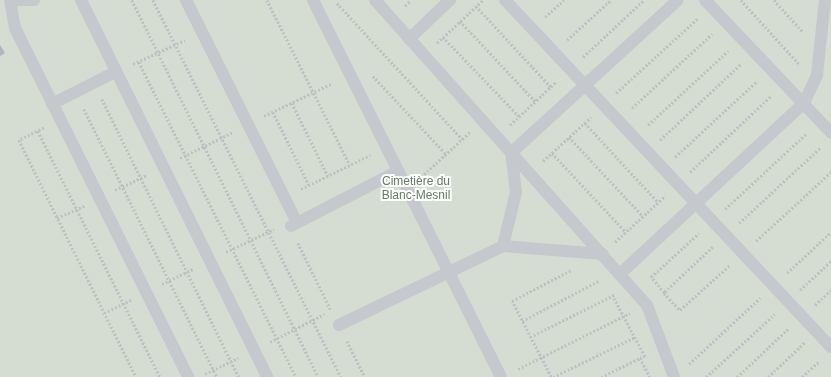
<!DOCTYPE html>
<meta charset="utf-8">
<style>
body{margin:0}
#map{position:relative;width:831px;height:377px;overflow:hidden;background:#f5f6f1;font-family:Arial,sans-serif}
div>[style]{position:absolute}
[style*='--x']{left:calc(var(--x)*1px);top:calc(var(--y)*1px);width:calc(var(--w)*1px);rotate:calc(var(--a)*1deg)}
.green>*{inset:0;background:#d5ddd2}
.building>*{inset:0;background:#afb6bc}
.path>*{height:2.5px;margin-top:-1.25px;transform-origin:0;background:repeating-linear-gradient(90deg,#bec0c3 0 2px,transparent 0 4px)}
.service>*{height:12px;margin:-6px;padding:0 6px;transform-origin:6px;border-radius:6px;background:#c5c8cc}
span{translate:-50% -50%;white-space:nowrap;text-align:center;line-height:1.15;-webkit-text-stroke:4px #fff;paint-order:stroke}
.park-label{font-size:12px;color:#657b62}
</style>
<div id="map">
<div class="green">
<i style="clip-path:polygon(0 0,831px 0,831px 377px,0 377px)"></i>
</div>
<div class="building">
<i style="clip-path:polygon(0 45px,5px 53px,0 56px)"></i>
</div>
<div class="path">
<i style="--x:132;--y:0;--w:420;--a:63.7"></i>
<i style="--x:153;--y:0;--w:421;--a:63.5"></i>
<i style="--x:267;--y:0;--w:185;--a:63.3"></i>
<i style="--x:741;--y:0;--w:88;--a:47.8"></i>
<i style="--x:774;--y:0;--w:43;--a:47.8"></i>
<i style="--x:337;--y:3;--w:185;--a:47.4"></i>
<i style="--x:405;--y:6;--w:8;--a:-45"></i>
<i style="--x:476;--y:6;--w:110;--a:47.2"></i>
<i style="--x:545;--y:17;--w:25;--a:-42"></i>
<i style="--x:460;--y:21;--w:110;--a:46.8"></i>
<i style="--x:443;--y:37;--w:110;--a:46.1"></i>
<i style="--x:567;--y:40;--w:59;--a:-42.3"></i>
<i style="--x:437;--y:43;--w:63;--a:-43.1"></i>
<i style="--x:583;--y:57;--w:83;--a:-43.1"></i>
<i style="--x:139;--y:62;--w:352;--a:63.5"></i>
<i style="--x:133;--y:64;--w:57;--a:-24.8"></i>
<i style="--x:373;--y:76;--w:107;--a:46.9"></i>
<i style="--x:616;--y:93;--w:111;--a:-42.4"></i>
<i style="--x:102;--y:99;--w:310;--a:63.8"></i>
<i style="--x:292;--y:103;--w:81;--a:63.7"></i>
<i style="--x:632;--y:108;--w:109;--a:-42.8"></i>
<i style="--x:84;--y:109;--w:299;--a:63.6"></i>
<i style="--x:273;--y:112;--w:81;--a:63.7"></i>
<i style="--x:264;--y:116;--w:76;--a:-25.6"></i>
<i style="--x:585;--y:123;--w:108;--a:47.3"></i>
<i style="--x:510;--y:125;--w:64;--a:-43.1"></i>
<i style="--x:648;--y:125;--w:109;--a:-42.8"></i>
<i style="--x:44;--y:128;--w:28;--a:154"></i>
<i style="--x:19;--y:140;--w:264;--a:63.7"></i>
<i style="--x:38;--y:131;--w:275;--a:63.6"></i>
<i style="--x:569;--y:137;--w:108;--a:46.9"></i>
<i style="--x:660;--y:140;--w:111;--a:-43.2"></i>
<i style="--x:552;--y:153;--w:108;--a:46.9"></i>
<i style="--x:675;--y:157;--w:112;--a:-42.8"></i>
<i style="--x:180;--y:158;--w:59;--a:-26.1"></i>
<i style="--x:543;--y:161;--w:65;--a:-42.5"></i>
<i style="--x:690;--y:172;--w:111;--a:-43.2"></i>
<i style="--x:421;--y:177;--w:67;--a:-42.6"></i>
<i style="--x:301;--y:189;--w:77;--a:-26.2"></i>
<i style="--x:115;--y:190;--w:35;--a:-25"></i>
<i style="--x:725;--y:209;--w:110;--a:-42.8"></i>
<i style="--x:57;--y:218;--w:30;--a:-24"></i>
<i style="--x:739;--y:223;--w:110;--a:-42.8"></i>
<i style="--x:756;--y:241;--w:102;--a:-42.6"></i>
<i style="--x:615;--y:242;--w:68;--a:-42.6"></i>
<i style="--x:298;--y:243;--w:75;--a:63.8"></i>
<i style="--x:713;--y:247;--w:67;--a:136.8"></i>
<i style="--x:664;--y:293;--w:23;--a:47"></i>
<i style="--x:680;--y:310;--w:67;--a:-42"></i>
<i style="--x:226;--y:252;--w:53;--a:-25.6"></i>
<i style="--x:787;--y:273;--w:60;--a:-43"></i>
<i style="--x:162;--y:284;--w:34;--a:-26"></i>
<i style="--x:800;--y:290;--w:42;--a:-43.1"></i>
<i style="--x:664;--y:293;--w:21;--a:-129"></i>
<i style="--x:651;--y:277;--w:65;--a:-42.5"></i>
<i style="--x:614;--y:298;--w:66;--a:61.9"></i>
<i style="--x:645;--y:356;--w:5;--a:158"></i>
<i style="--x:640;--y:358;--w:21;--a:62"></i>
<i style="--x:815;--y:305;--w:22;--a:-43"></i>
<i style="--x:104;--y:313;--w:30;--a:-26"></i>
<i style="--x:522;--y:321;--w:88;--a:-27.7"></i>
<i style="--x:530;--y:337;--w:94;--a:-26.6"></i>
<i style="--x:347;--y:341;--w:40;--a:63.4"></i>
<i style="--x:270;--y:342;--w:61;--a:-27.4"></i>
<i style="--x:689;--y:364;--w:97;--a:-42.9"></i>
<i style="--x:518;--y:369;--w:125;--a:-26.6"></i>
<i style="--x:205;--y:374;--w:37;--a:-26"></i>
<i style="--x:551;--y:377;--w:85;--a:-117.2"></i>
<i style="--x:512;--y:301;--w:67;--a:-27.7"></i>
<i style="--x:553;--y:377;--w:91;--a:-26"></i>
<i style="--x:601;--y:377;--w:43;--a:-26"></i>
<i style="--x:706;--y:377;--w:93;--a:-42.4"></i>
<i style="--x:737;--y:377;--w:71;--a:-43.3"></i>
<i style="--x:768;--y:377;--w:50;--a:-43.4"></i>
<i style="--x:802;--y:377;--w:23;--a:-43"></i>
</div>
<div class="service">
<i style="--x:10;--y:0;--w:28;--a:80"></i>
<i style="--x:15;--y:28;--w:390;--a:63.6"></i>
<i style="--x:15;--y:0;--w:19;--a:0"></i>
<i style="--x:81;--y:0;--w:420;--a:63.7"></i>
<i style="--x:186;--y:0;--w:249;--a:63.5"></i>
<i style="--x:313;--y:0;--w:421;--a:63.5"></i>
<i style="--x:375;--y:0;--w:409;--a:48.3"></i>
<i style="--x:647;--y:305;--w:77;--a:69.4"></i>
<i style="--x:505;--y:0;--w:476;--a:46.8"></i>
<i style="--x:705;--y:0;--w:183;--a:46.5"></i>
<i style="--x:409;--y:39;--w:57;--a:-43.6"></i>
<i style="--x:52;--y:104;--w:71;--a:-26.9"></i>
<i style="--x:291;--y:226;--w:120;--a:-27.2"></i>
<i style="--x:503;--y:246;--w:56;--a:-76.5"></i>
<i style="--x:516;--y:192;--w:39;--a:-97"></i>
<i style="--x:511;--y:153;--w:226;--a:-42.5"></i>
<i style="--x:621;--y:273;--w:250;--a:-42.9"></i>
<i style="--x:804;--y:103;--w:31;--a:-65"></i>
<i style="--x:817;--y:75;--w:75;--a:-83.9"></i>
<i style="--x:339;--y:325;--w:182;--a:-25.7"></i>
<i style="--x:503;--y:246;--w:100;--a:4.6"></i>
</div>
<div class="park-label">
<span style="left:416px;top:189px">Cimetière du<br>Blanc-Mesnil</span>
</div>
</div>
